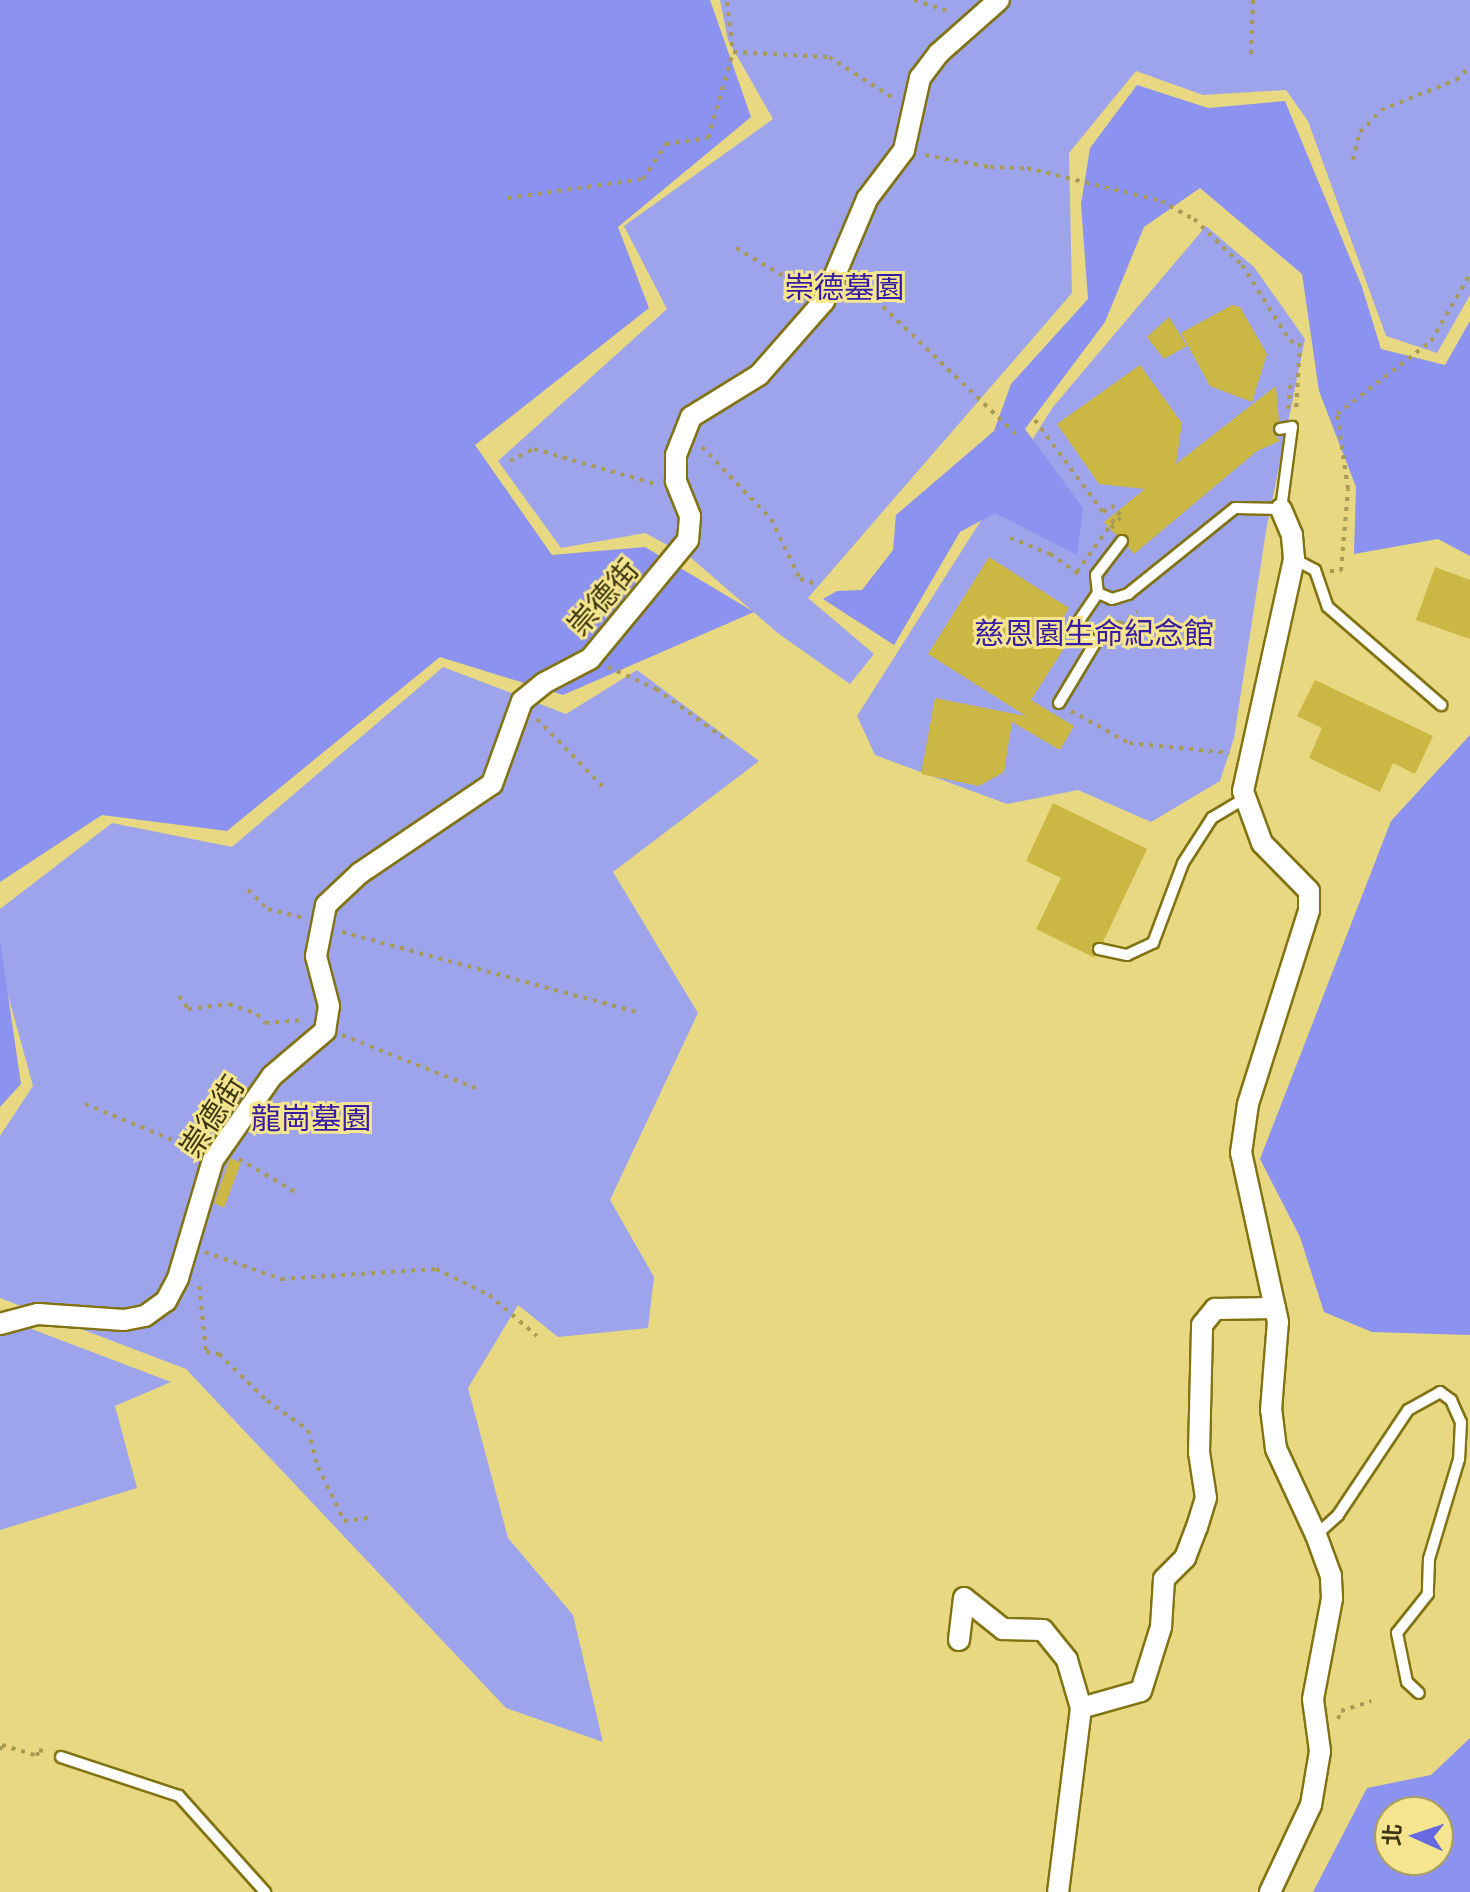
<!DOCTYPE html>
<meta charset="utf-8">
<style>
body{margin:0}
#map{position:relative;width:1470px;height:1892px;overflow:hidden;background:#e7d881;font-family:Commissioner,"Noto Sans TC",sans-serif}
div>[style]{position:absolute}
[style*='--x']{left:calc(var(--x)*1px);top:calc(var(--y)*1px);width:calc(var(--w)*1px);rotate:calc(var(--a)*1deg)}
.green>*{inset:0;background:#9da4ec}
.forest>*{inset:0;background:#8c92ef}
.building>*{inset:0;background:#cbb743}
.path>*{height:4px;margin-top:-2px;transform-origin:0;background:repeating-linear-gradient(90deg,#a69a56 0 4px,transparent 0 10px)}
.roads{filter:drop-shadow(2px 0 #827312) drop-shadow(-2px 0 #827312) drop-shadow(0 2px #827312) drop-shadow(0 -2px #827312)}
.lane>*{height:10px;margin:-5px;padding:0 5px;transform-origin:5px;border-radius:5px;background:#fff}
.street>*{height:20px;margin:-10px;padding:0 10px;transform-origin:10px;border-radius:10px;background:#fff}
span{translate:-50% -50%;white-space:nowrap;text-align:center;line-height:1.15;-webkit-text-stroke:6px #f4e58e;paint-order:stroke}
.park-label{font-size:30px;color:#361ca5}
.street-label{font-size:30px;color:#3c3611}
.north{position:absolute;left:1374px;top:1796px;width:80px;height:80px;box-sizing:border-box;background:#f4e58e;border:2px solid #aa9f5c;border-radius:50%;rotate:273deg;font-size:22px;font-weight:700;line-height:32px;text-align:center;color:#3c3611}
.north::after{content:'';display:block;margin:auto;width:28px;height:36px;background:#6969e2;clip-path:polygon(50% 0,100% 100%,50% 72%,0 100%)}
</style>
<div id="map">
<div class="green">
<i style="clip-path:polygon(720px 0,1470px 0,1470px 295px,1437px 353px,1386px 336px,1308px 121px,1286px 90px,1203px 95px,1136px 71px,1069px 153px,1072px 293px,808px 598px,874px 654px,850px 684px,779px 634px,690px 557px,645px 533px,561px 548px,498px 461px,667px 309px,624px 226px,773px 119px,728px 40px)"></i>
<i style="clip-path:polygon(1206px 226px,1254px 267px,1305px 339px,1266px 531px,1234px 738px,1220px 781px,1151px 822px,1078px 790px,1007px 804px,875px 755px,857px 716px,1053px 407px)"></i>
<i style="clip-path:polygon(443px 667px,566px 714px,637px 670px,759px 761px,613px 872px,698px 1013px,610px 1200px,654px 1277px,648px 1328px,558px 1337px,518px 1305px,468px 1388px,508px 1538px,573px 1615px,603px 1742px,506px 1708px,186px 1369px,0 1298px,0 1136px,33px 1086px,0 966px,0 909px,112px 823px,232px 847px)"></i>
<i style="clip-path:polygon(0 1317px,171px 1382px,115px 1406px,137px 1488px,0 1530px)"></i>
</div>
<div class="forest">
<i style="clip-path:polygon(0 0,710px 0,751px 117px,618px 227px,649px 308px,475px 445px,552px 555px,645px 547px,754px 612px,563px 695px,440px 657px,227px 831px,102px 815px,0 882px)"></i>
<i style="clip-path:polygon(1137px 85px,1208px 108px,1285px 101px,1362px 287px,1381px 349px,1445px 365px,1470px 321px,1470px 556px,1438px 539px,1354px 554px,1356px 487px,1319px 391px,1302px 274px,1200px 188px,1144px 227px,1105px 322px,1025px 429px,1083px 508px,1077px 555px,995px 513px,960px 532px,894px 645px,823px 599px,837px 591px,862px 590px,893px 550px,896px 515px,994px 431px,1011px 384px,1088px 299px,1081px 204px,1090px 148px)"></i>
<i style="clip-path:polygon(1470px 735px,1470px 1335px,1372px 1332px,1324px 1312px,1300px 1237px,1260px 1159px,1391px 821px)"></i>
<i style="clip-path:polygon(0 941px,21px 1084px,0 1107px)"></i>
<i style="clip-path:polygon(evenodd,1470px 1738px,1470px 1892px,1313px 1892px,1367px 1788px,1431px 1775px,1470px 1738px,1390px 1812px,1438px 1812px,1438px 1860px,1390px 1860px,1390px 1812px)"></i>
</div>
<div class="building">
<i style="clip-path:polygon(1232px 305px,1240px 307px,1267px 354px,1252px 402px,1210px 386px,1181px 333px)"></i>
<i style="clip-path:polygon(1169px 317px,1187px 346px,1164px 359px,1147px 337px)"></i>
<i style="clip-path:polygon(1140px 365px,1182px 423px,1176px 464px,1276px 386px,1279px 421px,1272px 430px,1280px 441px,1257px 451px,1134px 554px,1128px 547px,1127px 535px,1116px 535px,1104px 522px,1145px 489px,1099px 484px,1057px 424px)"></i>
<i style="clip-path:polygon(989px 557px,1069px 608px,1054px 634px,1068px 642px,1031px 700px,1074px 726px,1060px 750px,1012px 722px,1004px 772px,979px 786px,921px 774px,935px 698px,1026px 716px,928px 654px)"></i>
<i style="clip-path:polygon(1435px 567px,1470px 580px,1470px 639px,1416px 620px)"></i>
<i style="clip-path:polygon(1315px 680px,1433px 736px,1415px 774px,1393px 763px,1380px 792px,1309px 758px,1322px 728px,1297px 716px)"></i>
<i style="clip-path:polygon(1053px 803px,1147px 849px,1103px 942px,1091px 947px,1095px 958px,1036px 929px,1061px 878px,1026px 861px)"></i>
<i style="clip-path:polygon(230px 1158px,241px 1163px,224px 1208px,214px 1203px)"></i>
</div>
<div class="path">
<i style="--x:914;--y:0;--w:40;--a:18"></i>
<i style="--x:727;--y:2;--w:50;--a:83.2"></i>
<i style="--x:733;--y:52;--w:96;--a:3"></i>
<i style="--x:829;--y:57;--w:80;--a:32.7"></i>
<i style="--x:1251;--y:54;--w:54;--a:-87.9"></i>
<i style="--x:925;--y:155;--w:66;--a:10.5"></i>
<i style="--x:990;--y:167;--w:37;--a:2"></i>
<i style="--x:1027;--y:168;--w:138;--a:13.8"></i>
<i style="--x:1161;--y:201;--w:38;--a:29"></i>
<i style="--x:1194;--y:219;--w:66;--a:43.8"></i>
<i style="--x:1242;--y:265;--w:90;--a:57.7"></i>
<i style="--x:1290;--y:341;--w:10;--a:11"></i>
<i style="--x:1300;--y:343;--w:67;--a:93.4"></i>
<i style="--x:1353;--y:160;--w:29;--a:-76"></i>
<i style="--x:1360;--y:132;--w:30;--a:-46"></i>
<i style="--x:1381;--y:110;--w:81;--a:-21.8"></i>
<i style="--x:1456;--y:80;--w:19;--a:-43"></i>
<i style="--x:508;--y:198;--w:136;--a:-8"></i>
<i style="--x:643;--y:179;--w:42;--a:-56.7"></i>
<i style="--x:666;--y:144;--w:42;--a:-8.1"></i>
<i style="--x:708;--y:138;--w:90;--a:-73.8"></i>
<i style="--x:736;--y:248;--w:80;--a:30.7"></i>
<i style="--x:854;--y:279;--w:230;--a:43.8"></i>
<i style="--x:1288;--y:409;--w:31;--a:-84"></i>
<i style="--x:1035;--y:420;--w:114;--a:53.5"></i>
<i style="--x:1103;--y:512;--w:13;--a:-29"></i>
<i style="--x:702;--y:447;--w:100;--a:46.2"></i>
<i style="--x:771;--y:519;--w:67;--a:64.2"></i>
<i style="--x:800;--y:579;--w:14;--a:17"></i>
<i style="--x:510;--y:461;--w:27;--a:-27"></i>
<i style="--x:534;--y:449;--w:126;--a:16.1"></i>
<i style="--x:1111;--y:528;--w:19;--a:-47"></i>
<i style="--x:1010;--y:538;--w:43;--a:21.8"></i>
<i style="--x:1050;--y:554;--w:37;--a:35"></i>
<i style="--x:1330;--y:571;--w:11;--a:0"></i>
<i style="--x:1341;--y:571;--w:82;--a:-85.1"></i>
<i style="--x:1348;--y:489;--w:76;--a:-98.3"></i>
<i style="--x:1337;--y:414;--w:119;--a:-37.8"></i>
<i style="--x:1431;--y:341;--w:78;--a:-59.8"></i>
<i style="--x:1077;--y:572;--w:76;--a:-54.6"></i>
<i style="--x:1117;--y:621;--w:4;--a:45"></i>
<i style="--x:1120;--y:624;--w:21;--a:-35"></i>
<i style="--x:608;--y:667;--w:53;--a:24.6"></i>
<i style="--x:656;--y:689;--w:89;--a:35.8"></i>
<i style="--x:1071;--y:711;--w:66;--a:28.9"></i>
<i style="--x:1129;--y:743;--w:101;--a:5.7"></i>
<i style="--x:537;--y:719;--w:100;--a:45.8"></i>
<i style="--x:248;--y:890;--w:28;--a:44"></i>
<i style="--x:268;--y:909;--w:37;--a:14"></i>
<i style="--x:342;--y:932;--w:306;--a:15.2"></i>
<i style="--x:179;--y:996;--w:16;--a:55"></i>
<i style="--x:188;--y:1009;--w:41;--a:-7"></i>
<i style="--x:229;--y:1004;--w:30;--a:20"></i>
<i style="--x:257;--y:1014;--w:12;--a:48"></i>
<i style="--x:265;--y:1023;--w:40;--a:-4.3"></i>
<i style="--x:342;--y:1035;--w:146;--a:21.7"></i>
<i style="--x:85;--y:1104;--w:121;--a:22.3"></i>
<i style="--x:239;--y:1159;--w:65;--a:30.5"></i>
<i style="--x:205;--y:1252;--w:81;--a:19.6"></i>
<i style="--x:281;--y:1279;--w:155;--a:-3.7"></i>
<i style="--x:436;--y:1269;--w:59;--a:26.1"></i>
<i style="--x:489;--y:1295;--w:63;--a:40.5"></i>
<i style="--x:199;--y:1286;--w:66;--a:83.9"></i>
<i style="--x:206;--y:1352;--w:13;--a:9"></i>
<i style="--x:219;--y:1354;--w:67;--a:44.4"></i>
<i style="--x:267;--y:1401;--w:50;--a:35.3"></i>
<i style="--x:308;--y:1430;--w:38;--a:75"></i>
<i style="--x:318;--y:1467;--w:60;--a:64.3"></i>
<i style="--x:344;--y:1521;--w:25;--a:-7"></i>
<i style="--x:1338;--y:1719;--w:9;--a:-69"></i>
<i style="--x:1341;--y:1711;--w:32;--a:-18"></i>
<i style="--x:0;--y:1750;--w:5;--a:-68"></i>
<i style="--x:2;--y:1745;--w:37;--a:17"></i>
<i style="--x:37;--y:1756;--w:6;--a:-72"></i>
<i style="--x:39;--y:1750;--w:9;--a:13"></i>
</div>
<div class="roads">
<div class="lane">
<i style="--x:1122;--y:541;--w:43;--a:127.4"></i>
<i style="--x:1096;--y:575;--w:18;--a:84"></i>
<i style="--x:1098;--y:593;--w:15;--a:23"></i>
<i style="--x:1112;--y:599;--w:17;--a:-17"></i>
<i style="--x:1128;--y:594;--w:137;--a:-38.8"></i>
<i style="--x:1235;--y:508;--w:46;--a:1.2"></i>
<i style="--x:1281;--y:509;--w:83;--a:-82.4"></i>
<i style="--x:1292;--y:427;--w:12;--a:171"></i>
<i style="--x:1294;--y:559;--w:24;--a:28"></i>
<i style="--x:1315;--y:570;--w:39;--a:71"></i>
<i style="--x:1328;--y:607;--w:150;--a:40.9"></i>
<i style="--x:1059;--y:703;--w:70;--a:-59"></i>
<i style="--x:1095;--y:643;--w:26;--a:-144"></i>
<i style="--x:1074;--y:628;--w:42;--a:-55.6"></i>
<i style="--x:1099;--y:949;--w:29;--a:12"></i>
<i style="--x:1127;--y:955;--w:29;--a:-25"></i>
<i style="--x:1153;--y:943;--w:85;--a:-69.4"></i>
<i style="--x:1183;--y:863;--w:54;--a:-57.2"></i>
<i style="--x:1212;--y:818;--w:37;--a:-31"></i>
<i style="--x:1316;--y:1535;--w:30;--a:-42"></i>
<i style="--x:1338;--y:1515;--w:126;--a:-56.3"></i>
<i style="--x:1408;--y:1410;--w:37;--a:-29"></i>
<i style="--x:1440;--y:1392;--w:14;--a:36"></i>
<i style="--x:1451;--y:1400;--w:24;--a:66"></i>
<i style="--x:1461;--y:1422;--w:37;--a:93"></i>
<i style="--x:1459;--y:1459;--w:104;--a:106.7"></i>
<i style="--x:1429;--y:1559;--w:35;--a:92"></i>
<i style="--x:1428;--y:1594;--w:50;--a:128.5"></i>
<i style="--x:1397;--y:1633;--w:50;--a:78.5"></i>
<i style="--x:1407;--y:1682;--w:16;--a:43"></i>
<i style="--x:61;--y:1757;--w:124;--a:18.3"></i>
<i style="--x:179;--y:1796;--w:129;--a:48.1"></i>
</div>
<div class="street">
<i style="--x:0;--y:1324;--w:39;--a:-15"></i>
<i style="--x:38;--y:1314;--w:86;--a:4"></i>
<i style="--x:124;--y:1320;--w:21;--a:-11"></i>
<i style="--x:145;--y:1316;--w:26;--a:-36"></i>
<i style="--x:166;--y:1301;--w:26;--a:-62"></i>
<i style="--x:178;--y:1278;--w:123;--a:-73.5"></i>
<i style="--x:213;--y:1160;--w:103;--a:-54.9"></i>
<i style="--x:272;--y:1076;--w:70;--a:-40.3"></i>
<i style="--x:325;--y:1031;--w:25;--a:-81"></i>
<i style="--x:329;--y:1006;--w:52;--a:-104.6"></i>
<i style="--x:316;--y:956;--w:52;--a:-78.9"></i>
<i style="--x:326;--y:905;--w:47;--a:-43.3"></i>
<i style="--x:360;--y:873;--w:159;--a:-34"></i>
<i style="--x:492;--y:784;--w:88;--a:-70.1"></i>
<i style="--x:522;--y:701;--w:28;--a:-39"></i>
<i style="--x:544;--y:683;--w:52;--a:-27.6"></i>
<i style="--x:590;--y:659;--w:154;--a:-50.5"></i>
<i style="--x:688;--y:540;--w:24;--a:-85"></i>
<i style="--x:690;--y:516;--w:38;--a:-112"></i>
<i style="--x:676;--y:481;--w:26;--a:-90"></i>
<i style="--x:676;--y:455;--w:41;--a:-68.5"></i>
<i style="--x:691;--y:417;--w:80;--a:-31.7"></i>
<i style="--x:759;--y:375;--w:98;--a:-48.7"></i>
<i style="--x:824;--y:301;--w:111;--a:-67.1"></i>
<i style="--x:867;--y:199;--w:61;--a:-52.9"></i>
<i style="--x:904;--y:150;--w:74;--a:-77.5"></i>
<i style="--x:920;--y:78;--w:31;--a:-53"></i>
<i style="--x:939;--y:53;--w:80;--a:-41.5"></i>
<i style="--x:959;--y:1640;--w:42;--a:-83.2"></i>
<i style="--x:964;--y:1598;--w:50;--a:38.5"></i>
<i style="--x:1003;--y:1629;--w:40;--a:1.4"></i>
<i style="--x:1043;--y:1630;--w:38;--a:51"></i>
<i style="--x:1067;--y:1660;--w:50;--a:73.7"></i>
<i style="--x:1081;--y:1708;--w:185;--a:97.1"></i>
<i style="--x:1081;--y:1708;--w:62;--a:-15.8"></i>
<i style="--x:1141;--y:1691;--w:67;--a:-72.6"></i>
<i style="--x:1161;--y:1627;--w:48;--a:-86.4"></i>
<i style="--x:1164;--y:1579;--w:30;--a:-45"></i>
<i style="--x:1185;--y:1558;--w:33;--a:-69"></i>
<i style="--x:1197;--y:1527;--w:30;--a:-73"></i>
<i style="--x:1206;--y:1498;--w:47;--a:-98.7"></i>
<i style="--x:1199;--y:1452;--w:127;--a:-88.6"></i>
<i style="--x:1202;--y:1325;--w:21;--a:-51"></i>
<i style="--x:1215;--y:1309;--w:60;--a:-1"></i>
<i style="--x:1270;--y:1892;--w:96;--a:-64.8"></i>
<i style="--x:1311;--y:1805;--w:55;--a:-80.5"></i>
<i style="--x:1320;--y:1751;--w:52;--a:-97.7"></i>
<i style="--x:1313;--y:1699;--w:103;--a:-79.3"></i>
<i style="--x:1332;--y:1598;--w:22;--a:-93"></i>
<i style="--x:1331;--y:1576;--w:44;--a:-110.1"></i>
<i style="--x:1316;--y:1535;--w:95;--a:-114.9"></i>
<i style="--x:1276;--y:1449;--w:39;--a:-97"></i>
<i style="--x:1271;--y:1410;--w:88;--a:-85.5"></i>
<i style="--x:1278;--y:1322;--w:173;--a:-102.3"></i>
<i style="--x:1241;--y:1153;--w:49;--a:-81.9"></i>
<i style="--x:1248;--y:1104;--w:203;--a:-72.5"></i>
<i style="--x:1309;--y:910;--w:19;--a:-90"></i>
<i style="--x:1309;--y:891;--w:67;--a:-134.4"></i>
<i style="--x:1262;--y:843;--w:55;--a:-110.1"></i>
<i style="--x:1243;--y:791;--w:238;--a:-77.6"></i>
<i style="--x:1294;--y:559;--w:24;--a:-95"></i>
<i style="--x:1292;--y:535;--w:28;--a:-113"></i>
</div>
</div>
<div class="park-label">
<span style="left:844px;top:286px">崇德墓園</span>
<span style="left:1094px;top:632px">慈恩園生命紀念館</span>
<span style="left:311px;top:1117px">龍崗墓園</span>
</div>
<div class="street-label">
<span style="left:602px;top:597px;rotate:-49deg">崇德街</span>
<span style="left:211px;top:1116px;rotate:-57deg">崇德街</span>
</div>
<div class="north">北</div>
</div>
